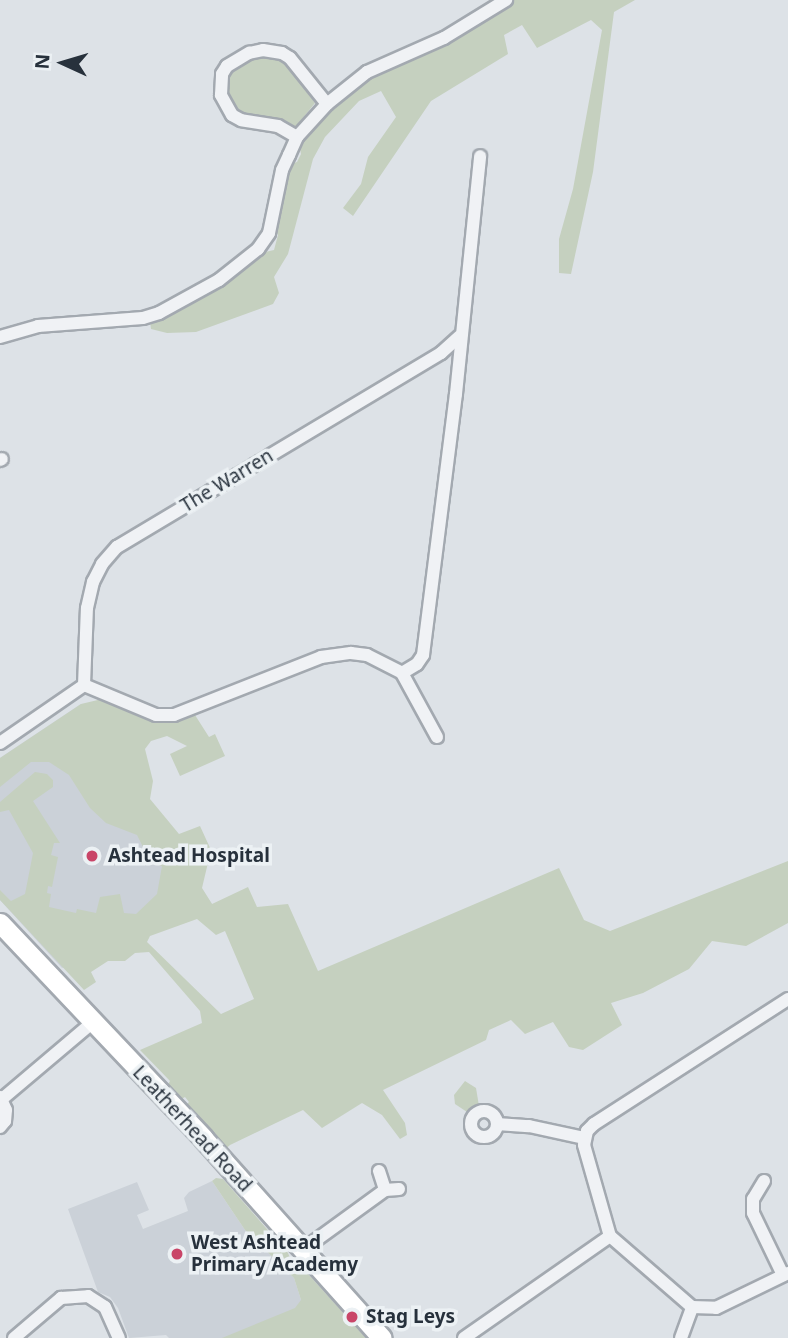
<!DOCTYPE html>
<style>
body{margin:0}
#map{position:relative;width:788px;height:1338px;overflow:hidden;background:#dde2e7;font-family:"Noto Sans",sans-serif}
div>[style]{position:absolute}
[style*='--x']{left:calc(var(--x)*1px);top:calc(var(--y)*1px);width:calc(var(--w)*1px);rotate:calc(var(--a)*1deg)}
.built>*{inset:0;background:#cbd1d8}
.green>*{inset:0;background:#c5d0bf}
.roads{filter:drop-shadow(2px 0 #a3a9b0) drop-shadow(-2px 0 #a3a9b0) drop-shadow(0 2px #a3a9b0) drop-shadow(0 -2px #a3a9b0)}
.minor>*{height:12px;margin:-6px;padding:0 6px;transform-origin:6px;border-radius:6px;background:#f0f2f5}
.minor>.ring{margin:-6px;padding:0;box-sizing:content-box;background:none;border:12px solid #f0f2f5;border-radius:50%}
.highway>*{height:19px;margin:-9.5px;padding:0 9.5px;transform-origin:9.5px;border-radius:9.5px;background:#fff}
.dots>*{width:19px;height:19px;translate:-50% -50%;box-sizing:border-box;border:4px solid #ecf1f4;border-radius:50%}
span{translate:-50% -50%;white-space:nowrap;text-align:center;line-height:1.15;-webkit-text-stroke:7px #ecf1f4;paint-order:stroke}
.street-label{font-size:19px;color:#27313c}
.poi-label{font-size:19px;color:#27313c;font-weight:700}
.left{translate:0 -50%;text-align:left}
.north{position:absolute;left:28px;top:28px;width:70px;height:70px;-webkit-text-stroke:5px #ecf1f4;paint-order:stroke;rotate:274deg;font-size:19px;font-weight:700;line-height:28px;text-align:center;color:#27313c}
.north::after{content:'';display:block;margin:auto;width:24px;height:32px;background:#27313c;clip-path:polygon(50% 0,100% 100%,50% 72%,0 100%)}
</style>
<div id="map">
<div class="built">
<i style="clip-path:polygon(81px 704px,212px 904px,62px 968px,0 900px,0 758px)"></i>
<i style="clip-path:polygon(212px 1181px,245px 1230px,294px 1278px,301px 1300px,338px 1338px,169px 1338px,166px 1335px,129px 1338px,118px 1308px,110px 1297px,98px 1292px,68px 1209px,137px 1182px,149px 1210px,137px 1215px,143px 1229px,188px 1211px,184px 1198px,189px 1192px)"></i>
</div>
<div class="green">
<i style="clip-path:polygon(513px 0,635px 0,614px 12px,593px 172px,571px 274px,559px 273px,559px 239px,573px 189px,602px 30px,591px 20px,537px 48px,522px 25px,504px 35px,508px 54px,431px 101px,353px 216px,343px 208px,361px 184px,368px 157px,396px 117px,381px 91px,359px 101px,325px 137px,313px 159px,288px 254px,274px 277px,279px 293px,273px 304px,196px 332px,167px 333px,151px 329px,150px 321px,189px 305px,233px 277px,261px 253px,274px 250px,278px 235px,274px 229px,288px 165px,297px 162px,301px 154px,299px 144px,331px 104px,360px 81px,449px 41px)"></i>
<i style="clip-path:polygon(267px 55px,281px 57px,315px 103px,294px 129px,237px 113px,226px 99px,228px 70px,247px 56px)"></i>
<i style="clip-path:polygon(evenodd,102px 699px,161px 722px,195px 715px,209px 737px,215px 734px,225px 756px,180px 776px,170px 754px,187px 746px,167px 736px,151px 741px,145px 749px,153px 781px,150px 799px,179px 834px,200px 826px,211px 850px,202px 888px,212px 904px,248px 887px,257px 907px,288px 904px,318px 971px,559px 868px,584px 920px,610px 931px,788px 861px,788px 923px,746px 946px,712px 941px,689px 969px,643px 993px,611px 1003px,622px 1025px,583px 1050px,569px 1047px,553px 1022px,525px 1034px,511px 1020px,489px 1030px,486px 1040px,383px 1090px,405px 1123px,407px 1135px,400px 1139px,382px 1115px,362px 1103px,322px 1128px,303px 1110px,230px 1145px,223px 1151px,184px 1107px,189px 1102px,185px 1097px,176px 1102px,165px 1089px,170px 1081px,140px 1050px,202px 1023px,200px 1011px,149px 952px,135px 953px,125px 961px,108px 961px,91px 972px,96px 982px,84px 990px,0 900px,0 890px,11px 901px,25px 894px,33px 853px,9px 810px,0 812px,0 802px,35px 772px,47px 774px,53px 780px,53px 787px,33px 801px,60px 843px,54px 843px,51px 855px,58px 857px,52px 887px,48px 886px,47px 893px,51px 894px,49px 907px,76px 913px,77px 909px,96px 913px,100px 897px,120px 894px,124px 913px,136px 914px,157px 894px,162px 866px,146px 863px,144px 849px,137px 835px,106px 823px,90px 808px,69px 775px,49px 762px,31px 762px,0 787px,0 758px,81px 704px,102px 699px,197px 919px,216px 935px,225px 931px,254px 999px,221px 1014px,147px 942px,150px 936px,197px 919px)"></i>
<i style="clip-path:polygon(465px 1081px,476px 1088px,479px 1106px,476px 1110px,467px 1112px,455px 1104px,454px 1095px)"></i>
<i style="clip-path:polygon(216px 1178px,223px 1179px,288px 1253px,290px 1258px,298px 1263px,366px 1338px,222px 1338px,295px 1308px,301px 1300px,294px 1278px,245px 1230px,212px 1181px)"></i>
</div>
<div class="roads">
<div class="minor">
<i style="--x:297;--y:137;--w:22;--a:-150"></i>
<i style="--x:278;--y:126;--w:37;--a:-171"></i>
<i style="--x:241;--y:120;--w:10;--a:-151"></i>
<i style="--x:232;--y:115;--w:23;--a:-119"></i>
<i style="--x:221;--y:95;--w:21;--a:-87"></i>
<i style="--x:222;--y:74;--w:9;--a:-58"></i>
<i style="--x:227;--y:66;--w:26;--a:-31"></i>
<i style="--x:249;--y:53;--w:14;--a:-12"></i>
<i style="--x:263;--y:50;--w:19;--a:9"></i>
<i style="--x:282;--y:53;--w:9;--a:32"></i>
<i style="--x:290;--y:58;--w:59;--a:51.2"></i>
<i style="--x:0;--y:337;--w:40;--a:-16"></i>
<i style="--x:38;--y:326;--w:105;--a:-4.4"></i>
<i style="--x:143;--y:318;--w:17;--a:-17"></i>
<i style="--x:159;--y:313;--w:68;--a:-28.8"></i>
<i style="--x:219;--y:280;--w:50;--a:-38.5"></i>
<i style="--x:258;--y:249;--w:19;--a:-55"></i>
<i style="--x:269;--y:233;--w:64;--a:-78.3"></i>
<i style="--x:282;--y:170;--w:17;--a:-65"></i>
<i style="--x:289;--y:155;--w:20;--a:-66"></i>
<i style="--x:297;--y:137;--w:45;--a:-47.7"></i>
<i style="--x:327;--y:104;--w:51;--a:-38.7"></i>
<i style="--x:367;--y:72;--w:84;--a:-23.8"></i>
<i style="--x:444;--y:38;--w:73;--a:-31.5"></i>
<i style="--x:0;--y:460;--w:2;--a:-27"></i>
<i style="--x:402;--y:673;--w:17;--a:-31"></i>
<i style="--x:417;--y:664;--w:11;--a:-56"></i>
<i style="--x:423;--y:655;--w:263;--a:-82.8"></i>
<i style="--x:456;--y:394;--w:239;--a:-84.2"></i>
<i style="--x:84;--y:685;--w:78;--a:22.6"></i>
<i style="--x:156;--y:715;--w:18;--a:0"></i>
<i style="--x:174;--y:715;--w:158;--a:-21.5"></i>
<i style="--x:321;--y:657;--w:30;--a:-8"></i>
<i style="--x:351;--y:653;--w:16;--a:7"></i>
<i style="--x:367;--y:655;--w:39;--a:27"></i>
<i style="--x:402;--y:673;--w:73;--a:61.3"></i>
<i style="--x:0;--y:743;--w:102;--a:-34.6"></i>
<i style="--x:84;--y:685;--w:77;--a:-87.8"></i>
<i style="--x:87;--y:608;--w:27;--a:-77"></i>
<i style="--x:93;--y:582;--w:20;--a:-63"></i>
<i style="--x:102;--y:564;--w:23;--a:-49"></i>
<i style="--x:117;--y:547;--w:378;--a:-30.9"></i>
<i style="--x:441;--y:353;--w:25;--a:-42"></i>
<i style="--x:788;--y:999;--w:231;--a:147.2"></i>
<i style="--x:594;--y:1124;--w:10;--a:135"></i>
<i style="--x:587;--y:1131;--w:14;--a:102"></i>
<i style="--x:584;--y:1145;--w:95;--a:74.1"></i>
<i style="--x:610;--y:1236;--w:108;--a:40.9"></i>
<i style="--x:692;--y:1307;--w:24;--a:2"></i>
<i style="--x:716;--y:1308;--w:80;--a:-25.9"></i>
<i style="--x:0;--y:1097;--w:14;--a:65"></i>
<i style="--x:6;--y:1110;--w:11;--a:95"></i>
<i style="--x:5;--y:1121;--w:8;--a:130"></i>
<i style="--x:2;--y:1099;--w:119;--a:-40.2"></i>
<i class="ring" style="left:471px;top:1111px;width:14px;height:14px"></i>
<i style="--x:497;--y:1124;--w:32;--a:4"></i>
<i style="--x:529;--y:1126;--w:56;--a:12.3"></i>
<i style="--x:379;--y:1171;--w:20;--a:72"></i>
<i style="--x:385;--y:1190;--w:14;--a:-4"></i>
<i style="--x:764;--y:1181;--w:21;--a:121"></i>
<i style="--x:753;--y:1199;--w:14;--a:90"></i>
<i style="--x:753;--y:1213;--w:69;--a:64.2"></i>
<i style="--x:301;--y:1251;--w:104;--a:-36"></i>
<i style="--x:14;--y:1338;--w:62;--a:-40.4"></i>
<i style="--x:61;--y:1298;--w:27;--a:-4"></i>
<i style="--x:88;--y:1296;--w:20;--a:33"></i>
<i style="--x:105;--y:1307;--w:34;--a:66"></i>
<i style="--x:464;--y:1338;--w:178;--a:-34.9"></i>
<i style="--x:681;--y:1338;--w:33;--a:-70"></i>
</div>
<div class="highway">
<i style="--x:0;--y:923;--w:296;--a:46.6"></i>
<i style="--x:203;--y:1138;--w:268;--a:48.2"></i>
</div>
</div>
<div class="dots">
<i style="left:92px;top:856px;background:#c94568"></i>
<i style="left:177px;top:1254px;background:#c94568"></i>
<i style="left:352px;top:1317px;background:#c94568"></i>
</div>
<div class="street-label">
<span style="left:227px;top:481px;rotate:-31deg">The Warren</span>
<span style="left:192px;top:1129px;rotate:47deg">Leatherhead Road</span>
</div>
<div class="poi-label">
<span class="left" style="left:108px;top:856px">Ashtead Hospital</span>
<span class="left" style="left:191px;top:1254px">West Ashtead<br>Primary Academy</span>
<span class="left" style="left:366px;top:1317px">Stag Leys</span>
</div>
<div class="north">N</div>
</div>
